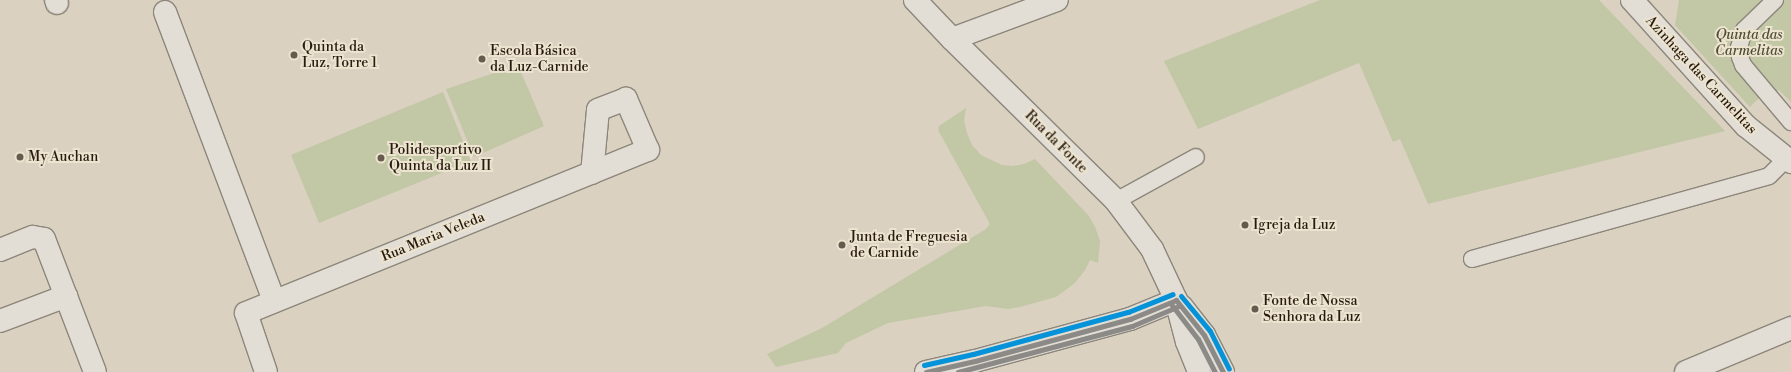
<!DOCTYPE html>
<meta charset="utf-8">
<style>
body{margin:0}
#map{position:relative;width:1791px;height:372px;overflow:hidden;background:#dad1c0;font-family:"Libre Bodoni",serif}
div>[style]{position:absolute}
[style*='--x']{left:calc(var(--x)*1px);top:calc(var(--y)*1px);width:calc(var(--w)*1px);rotate:calc(var(--a)*1deg)}
.green>*{inset:0;background:#c2c7a6}
.roads{filter:drop-shadow(1px 0 #8c867b) drop-shadow(-1px 0 #8c867b) drop-shadow(0 1px #8c867b) drop-shadow(0 -1px #8c867b)}
.service>*{height:16px;margin:-8px;padding:0 8px;transform-origin:8px;border-radius:8px;background:#e2ded5}
.minor>*{height:22px;margin:-11px;padding:0 11px;transform-origin:11px;border-radius:11px;background:#e2ded5}
.tertiary>*{height:22px;margin:-11px;padding:0 11px;transform-origin:11px;border-radius:11px;background:#e2ded5}
.secondary>*{height:22px;margin:-11px;padding:0 11px;transform-origin:11px;border-radius:11px;background:#e2ded5}
.bus-1>*{height:5px;margin:-2.5px;padding:0 2.5px;transform-origin:2.5px;border-radius:2.5px;background:#8b8a87}
.bus-2>*{height:5px;margin:-2.5px;padding:0 2.5px;transform-origin:2.5px;border-radius:2.5px;background:#8b8a87}
.bus-3>*{height:5px;margin:-2.5px;padding:0 2.5px;transform-origin:2.5px;border-radius:2.5px;background:#0492d8}
.dots>*{width:11px;height:11px;translate:-50% -50%;box-sizing:border-box;border:2px solid #ede4cf;border-radius:50%}
span{translate:-50% -50%;white-space:nowrap;text-align:center;line-height:1.15;-webkit-text-stroke:4px #ede4cf;paint-order:stroke}
.park-label{font-size:14px;color:#504c37;font-style:italic}
.poi-label{font-size:14px;color:#271b10}
.left{translate:0 -50%;text-align:left}
.street-label{font-size:14px;color:#271b10}
</style>
<div id="map">
<div class="green">
<i style="clip-path:polygon(1320px 0,1599px 0,1725px 131px,1428px 204px,1400px 139px,1393px 142px,1359px 63px,1198px 129px,1164px 61px)"></i>
<i style="clip-path:polygon(1679px 0,1791px 0,1791px 102px,1779px 90px,1761px 100px,1759px 98px,1750px 107px,1675px 25px)"></i>
<i style="clip-path:polygon(518px 65px,544px 126px,474px 157px,446px 89px)"></i>
<i style="clip-path:polygon(443px 92px,471px 161px,319px 223px,291px 155px)"></i>
<i style="clip-path:polygon(966px 108px,964px 121px,967px 133px,972px 145px,981px 155px,1002px 165px,1013px 166px,1024px 164px,1035px 159px,1089px 216px,1095px 227px,1100px 241px,1098px 263px,1090px 260px,1085px 270px,1075px 283px,1056px 297px,1020px 307px,1008px 309px,986px 306px,888px 323px,846px 343px,838px 353px,776px 367px,767px 354px,822px 328px,986px 229px,990px 224px,938px 130px,939px 126px)"></i>
</div>
<div class="roads">
<div class="service">
<i style="--x:1775;--y:0;--w:43;--a:135.9"></i>
<i style="--x:1744;--y:30;--w:19;--a:106"></i>
<i style="--x:1739;--y:48;--w:9;--a:84"></i>
<i style="--x:1740;--y:57;--w:9;--a:69"></i>
<i style="--x:1743;--y:65;--w:75;--a:49.9"></i>
<i style="--x:1116;--y:201;--w:91;--a:-28.8"></i>
<i style="--x:1472;--y:259;--w:308;--a:-15.6"></i>
<i style="--x:1769;--y:176;--w:24;--a:-45"></i>
</div>
<div class="minor">
<i style="--x:56;--y:0;--w:3;--a:72"></i>
<i style="--x:1632;--y:0;--w:170;--a:47.9"></i>
<i style="--x:1746;--y:126;--w:58;--a:38.7"></i>
<i style="--x:165;--y:12;--w:309;--a:69.3"></i>
<i style="--x:952;--y:39;--w:112;--a:-20.4"></i>
<i style="--x:0;--y:250;--w:35;--a:-22"></i>
<i style="--x:33;--y:237;--w:11;--a:10"></i>
<i style="--x:44;--y:239;--w:142;--a:69"></i>
<i style="--x:0;--y:321;--w:71;--a:-20.7"></i>
<i style="--x:266;--y:372;--w:62;--a:-108.7"></i>
<i style="--x:246;--y:313;--w:434;--a:-22.1"></i>
<i style="--x:648;--y:150;--w:56;--a:-113.3"></i>
<i style="--x:626;--y:99;--w:30;--a:159"></i>
<i style="--x:598;--y:110;--w:63;--a:95.4"></i>
</div>
<div class="tertiary">
<i style="--x:926;--y:372;--w:50;--a:-12.7"></i>
<i style="--x:975;--y:361;--w:161;--a:-15.2"></i>
<i style="--x:1130;--y:319;--w:50;--a:-22.4"></i>
<i style="--x:1686;--y:372;--w:114;--a:-22.7"></i>
</div>
<div class="secondary">
<i style="--x:915;--y:0;--w:54;--a:46.5"></i>
<i style="--x:952;--y:39;--w:231;--a:44.6"></i>
<i style="--x:1116;--y:201;--w:60;--a:53.1"></i>
<i style="--x:1152;--y:249;--w:56;--a:64.8"></i>
<i style="--x:1176;--y:300;--w:43;--a:75.3"></i>
<i style="--x:1187;--y:342;--w:32;--a:68"></i>
<i style="--x:1182;--y:307;--w:36;--a:52"></i>
<i style="--x:1204;--y:335;--w:42;--a:62.8"></i>
</div>
</div>
<div class="bus-1">
<i style="--x:1176;--y:300;--w:45;--a:51.3"></i>
<i style="--x:1204;--y:335;--w:42;--a:62.8"></i>
<i style="--x:926;--y:372;--w:50;--a:-12.7"></i>
<i style="--x:975;--y:361;--w:161;--a:-15.2"></i>
<i style="--x:1130;--y:319;--w:50;--a:-22.4"></i>
</div>
<div class="bus-2">
<i style="--x:1171;--y:304;--w:44;--a:52.4"></i>
<i style="--x:1198;--y:339;--w:37;--a:63"></i>
<i style="--x:958;--y:372;--w:180;--a:-14.8"></i>
<i style="--x:1132;--y:326;--w:51;--a:-23.1"></i>
</div>
<div class="bus-3">
<i style="--x:1181;--y:296;--w:45;--a:50.4"></i>
<i style="--x:1210;--y:331;--w:42;--a:63.4"></i>
<i style="--x:924;--y:365;--w:50;--a:-12.7"></i>
<i style="--x:973;--y:354;--w:161;--a:-15.2"></i>
<i style="--x:1128;--y:312;--w:48;--a:-21.8"></i>
</div>
<div class="dots">
<i style="left:294px;top:55px;background:#665b4e"></i>
<i style="left:482px;top:59px;background:#665b4e"></i>
<i style="left:20px;top:157px;background:#665b4e"></i>
<i style="left:381px;top:158px;background:#665b4e"></i>
<i style="left:1245px;top:225px;background:#665b4e"></i>
<i style="left:842px;top:245px;background:#665b4e"></i>
<i style="left:1255px;top:309px;background:#665b4e"></i>
</div>
<div class="park-label">
<span style="left:1749px;top:43px">Quinta das<br>Carmelitas</span>
</div>
<div class="poi-label">
<span class="left" style="left:302px;top:55px">Quinta da<br>Luz, Torre 1</span>
<span class="left" style="left:490px;top:59px">Escola Básica<br>da Luz-Carnide</span>
<span class="left" style="left:389px;top:158px">Polidesportivo<br>Quinta da Luz II</span>
<span class="left" style="left:28px;top:157px">My Auchan</span>
<span class="left" style="left:1253px;top:225px">Igreja da Luz</span>
<span class="left" style="left:850px;top:245px">Junta de Freguesia<br>de Carnide</span>
<span class="left" style="left:1263px;top:309px">Fonte de Nossa<br>Senhora da Luz</span>
</div>
<div class="street-label">
<span style="left:1701px;top:75px;rotate:47deg">Azinhaga das Carmelitas</span>
<span style="left:1056px;top:142px;rotate:45deg">Rua da Fonte</span>
<span style="left:433px;top:237px;rotate:-22deg">Rua Maria Veleda</span>
</div>
</div>
